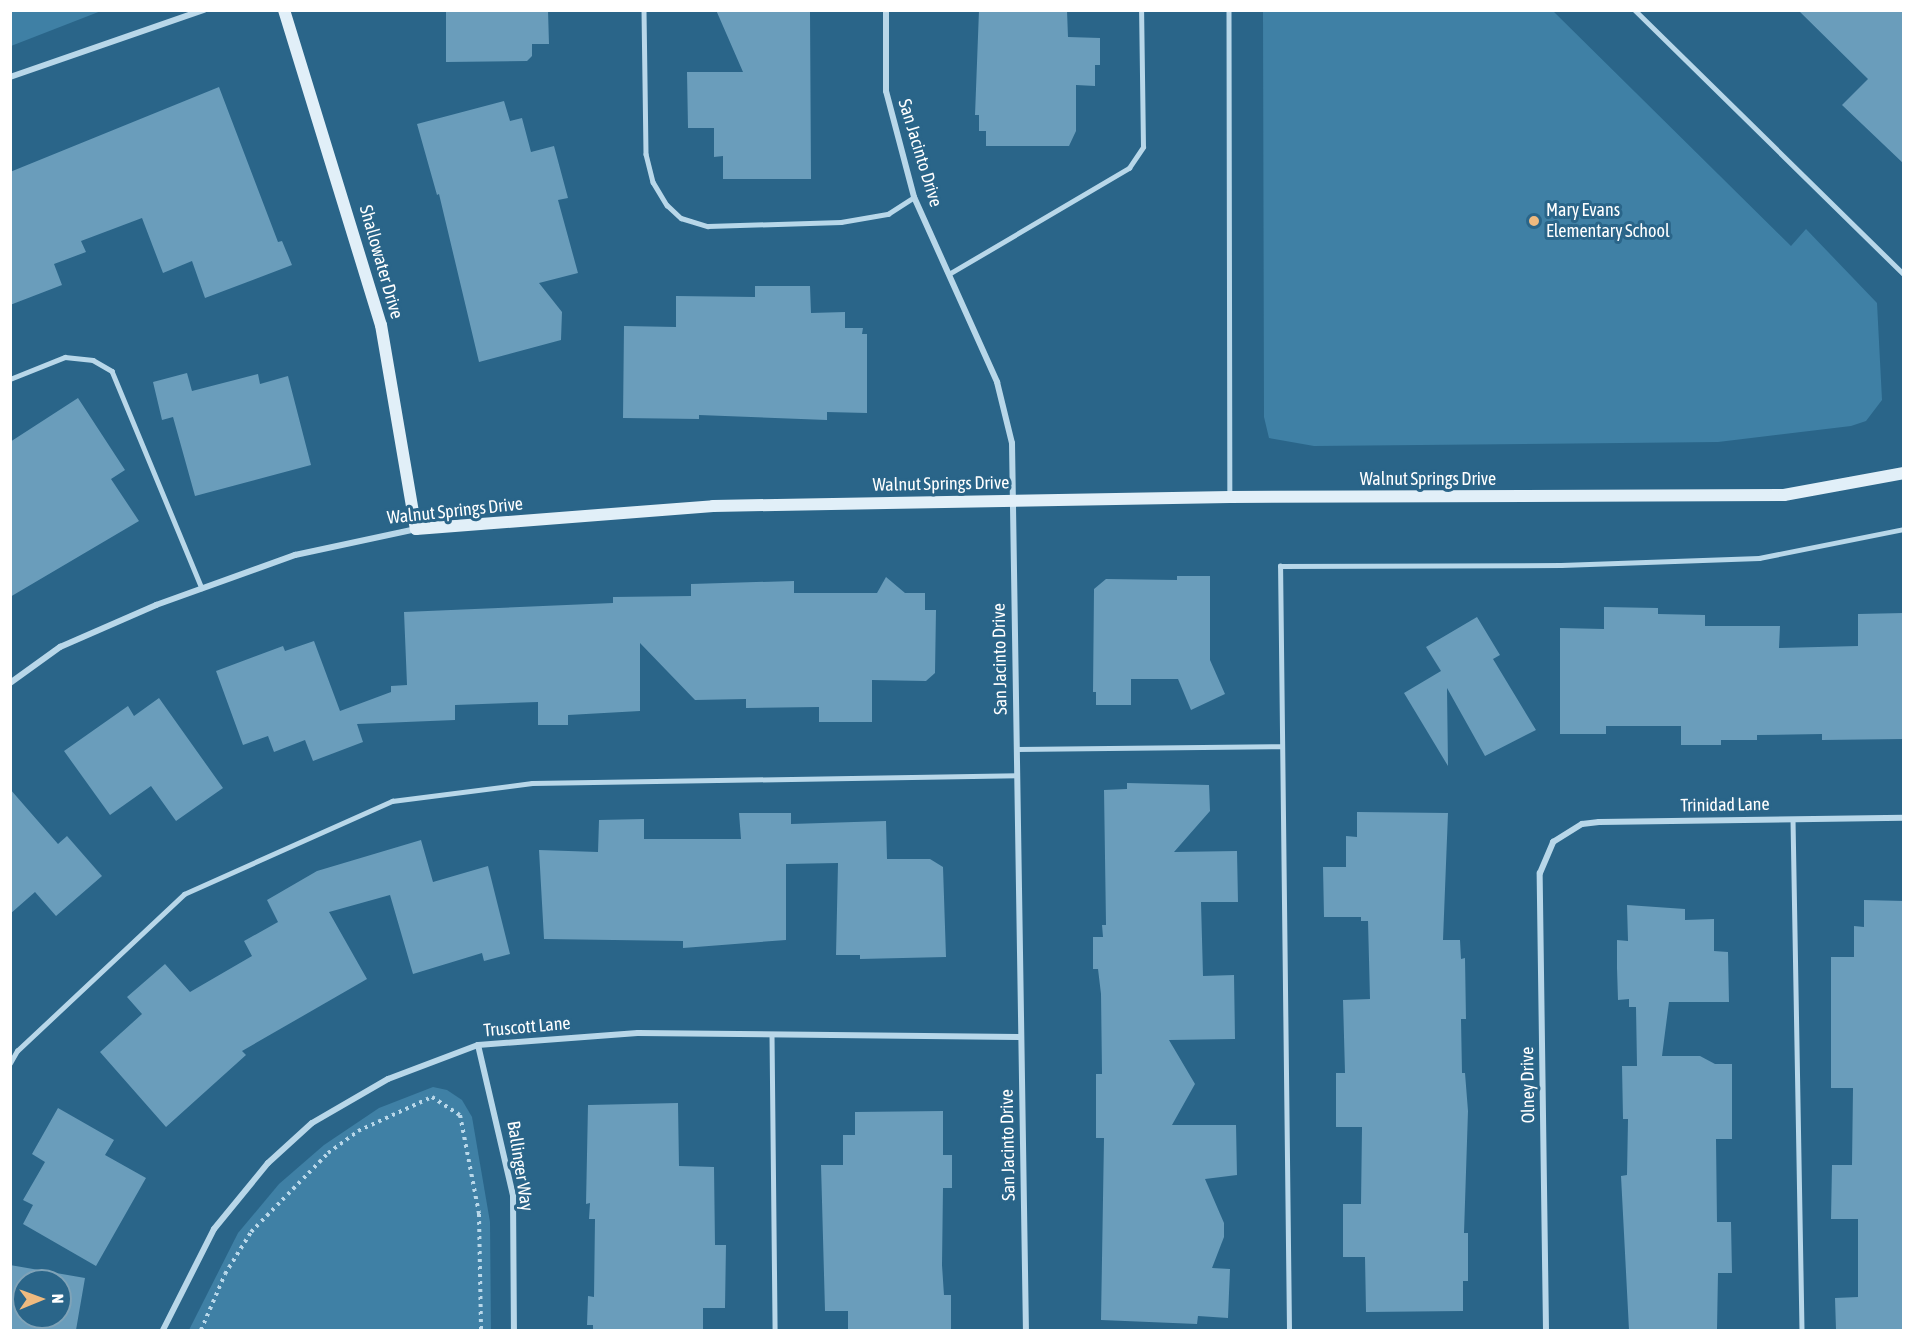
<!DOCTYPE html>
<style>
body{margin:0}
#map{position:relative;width:1914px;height:1341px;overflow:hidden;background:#2a6589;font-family:"Asap Condensed",sans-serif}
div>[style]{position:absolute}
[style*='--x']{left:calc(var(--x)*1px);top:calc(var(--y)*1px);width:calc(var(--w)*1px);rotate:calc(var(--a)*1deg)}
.green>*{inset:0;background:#3f80a5}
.building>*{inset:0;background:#6a9dbb}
.path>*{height:4px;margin-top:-2px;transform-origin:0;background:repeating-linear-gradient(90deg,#b8d7e9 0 3px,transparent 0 7.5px)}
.lane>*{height:4.5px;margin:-2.25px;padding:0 2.25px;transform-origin:2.25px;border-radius:2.25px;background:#b8d7e9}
.street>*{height:6px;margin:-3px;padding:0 3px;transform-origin:3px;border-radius:3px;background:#b8d7e9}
.secondary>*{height:12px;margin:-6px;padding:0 6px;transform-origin:6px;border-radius:6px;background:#e1eff8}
.dots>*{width:16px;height:16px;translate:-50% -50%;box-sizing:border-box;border:3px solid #2a6589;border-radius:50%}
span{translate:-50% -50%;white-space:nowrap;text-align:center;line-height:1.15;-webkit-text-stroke:6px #2a6589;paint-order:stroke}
.street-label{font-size:18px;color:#fff}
.poi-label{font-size:18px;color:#fff}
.left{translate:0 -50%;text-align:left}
.frame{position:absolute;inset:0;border:12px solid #fff;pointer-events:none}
.north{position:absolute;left:12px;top:1269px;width:60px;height:60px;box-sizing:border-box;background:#2a6589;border:2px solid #7fa3b8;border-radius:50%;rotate:89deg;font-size:16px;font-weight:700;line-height:24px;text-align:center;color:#fff}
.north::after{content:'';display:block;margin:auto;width:21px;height:27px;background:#efba7f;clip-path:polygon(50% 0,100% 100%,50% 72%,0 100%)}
</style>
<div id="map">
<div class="green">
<i style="clip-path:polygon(11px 10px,101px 10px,101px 11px,11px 46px)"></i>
<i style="clip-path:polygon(1263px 11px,1553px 11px,1791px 246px,1806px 229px,1877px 303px,1882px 400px,1866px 421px,1851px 426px,1718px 442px,1314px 446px,1269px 438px,1264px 417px)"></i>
<i style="clip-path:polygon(433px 1087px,447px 1090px,462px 1100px,472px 1117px,490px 1222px,491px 1330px,189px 1330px,238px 1233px,279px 1184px,324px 1145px,379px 1108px)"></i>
</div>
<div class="building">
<i style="clip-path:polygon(446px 10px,548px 10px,549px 44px,532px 44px,532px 56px,527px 61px,446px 62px)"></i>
<i style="clip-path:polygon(716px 10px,810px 10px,811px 179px,723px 179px,723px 156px,714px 157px,714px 128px,688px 128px,687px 72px,743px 72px)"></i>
<i style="clip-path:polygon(979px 10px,1067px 10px,1068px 37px,1100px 38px,1100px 65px,1095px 65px,1095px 86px,1076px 85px,1076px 131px,1069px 146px,986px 146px,986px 131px,979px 131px,979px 115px,975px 115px)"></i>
<i style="clip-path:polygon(1798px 10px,1904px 10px,1904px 164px,1842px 105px,1868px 79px)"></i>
<i style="clip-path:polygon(219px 87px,278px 242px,282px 241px,292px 265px,205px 298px,192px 261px,163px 273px,142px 218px,81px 241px,86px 252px,54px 264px,62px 285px,10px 305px,10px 172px)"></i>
<i style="clip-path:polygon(504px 101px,510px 121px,522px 118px,531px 152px,554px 146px,568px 198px,558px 200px,578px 273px,539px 283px,562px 312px,561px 340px,479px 362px,439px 194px,437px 195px,417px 124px)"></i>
<i style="clip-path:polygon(755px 286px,810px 286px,811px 313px,845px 312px,845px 328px,863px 328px,862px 334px,867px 334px,867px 413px,827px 412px,827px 420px,699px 415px,699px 419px,623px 418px,624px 326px,676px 327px,676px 296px,755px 297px)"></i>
<i style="clip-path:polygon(187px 373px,192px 391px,258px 374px,260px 384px,288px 376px,311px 465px,195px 496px,173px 417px,162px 420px,153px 382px)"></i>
<i style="clip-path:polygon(78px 398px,125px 470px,111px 479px,139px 521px,10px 597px,10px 442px)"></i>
<i style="clip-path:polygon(1177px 576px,1210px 576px,1210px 660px,1225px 694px,1191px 710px,1178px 679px,1131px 679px,1131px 705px,1096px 705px,1096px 692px,1093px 692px,1094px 589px,1106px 579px,1177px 580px)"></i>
<i style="clip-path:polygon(886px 577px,905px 593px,925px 593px,925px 610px,936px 610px,935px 673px,926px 681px,872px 680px,872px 722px,819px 722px,819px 707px,746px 708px,746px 699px,695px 700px,640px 643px,640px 711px,568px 715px,568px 725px,538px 725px,538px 702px,455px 705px,455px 720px,357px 724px,363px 742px,313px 761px,305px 740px,274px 752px,268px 736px,243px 745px,216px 671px,283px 646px,285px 651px,314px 641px,340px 711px,391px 692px,391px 686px,407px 685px,404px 612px,613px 603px,613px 597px,691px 596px,691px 584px,794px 581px,794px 593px,877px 593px)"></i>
<i style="clip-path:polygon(1604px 607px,1658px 608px,1658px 614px,1705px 615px,1705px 626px,1780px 626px,1779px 648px,1858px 646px,1858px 614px,1904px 613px,1904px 739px,1822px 740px,1822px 734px,1757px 735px,1757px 740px,1721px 740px,1721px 745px,1681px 745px,1681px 726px,1606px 726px,1606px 734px,1560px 734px,1560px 628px,1604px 629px)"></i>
<i style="clip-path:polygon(1477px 617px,1500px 655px,1493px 659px,1536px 730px,1485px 756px,1447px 688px,1448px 766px,1404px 693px,1441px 671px,1426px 647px)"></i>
<i style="clip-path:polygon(159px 698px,223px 788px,176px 821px,151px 786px,110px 815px,64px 751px,128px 706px,134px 716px)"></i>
<i style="clip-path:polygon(1127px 783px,1209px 785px,1210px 811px,1174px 852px,1237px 851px,1238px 902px,1201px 902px,1203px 976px,1234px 975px,1235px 1039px,1169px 1040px,1195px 1084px,1172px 1125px,1236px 1125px,1237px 1175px,1205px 1179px,1224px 1223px,1224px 1237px,1212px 1268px,1230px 1269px,1228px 1318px,1198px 1316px,1197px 1324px,1101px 1320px,1104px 1138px,1096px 1138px,1096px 1074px,1102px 1074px,1101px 994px,1098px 969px,1093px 969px,1093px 937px,1103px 937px,1102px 925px,1106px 925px,1104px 790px,1127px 789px)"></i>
<i style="clip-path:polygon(10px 789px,58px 844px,67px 836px,102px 876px,56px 916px,35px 892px,10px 914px)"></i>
<i style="clip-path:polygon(1357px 812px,1448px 813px,1443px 940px,1460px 940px,1461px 959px,1465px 958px,1466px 1019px,1461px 1019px,1462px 1073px,1465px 1073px,1468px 1111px,1464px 1233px,1468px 1233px,1468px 1281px,1463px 1281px,1463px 1311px,1366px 1312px,1365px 1257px,1343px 1257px,1343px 1204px,1361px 1204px,1362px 1127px,1336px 1127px,1336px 1073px,1345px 1073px,1343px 1000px,1370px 999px,1368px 921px,1361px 921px,1361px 917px,1324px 917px,1323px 867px,1346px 867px,1346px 836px,1357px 837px)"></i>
<i style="clip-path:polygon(739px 813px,791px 813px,791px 824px,886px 821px,887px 859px,930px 859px,943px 867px,946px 957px,860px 959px,860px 955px,836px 955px,838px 863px,786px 864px,786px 940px,683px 948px,683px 941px,544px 939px,539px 850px,598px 852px,599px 820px,644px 819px,644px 839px,741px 839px)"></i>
<i style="clip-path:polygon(421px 840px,433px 882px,488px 866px,510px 954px,484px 961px,482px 953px,413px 974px,390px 895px,329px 912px,367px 979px,242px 1051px,246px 1055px,166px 1127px,100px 1052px,142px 1014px,127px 997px,165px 964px,190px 992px,252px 956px,244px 941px,278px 922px,267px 900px,317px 871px)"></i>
<i style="clip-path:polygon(1864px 900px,1904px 901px,1904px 1330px,1836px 1330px,1835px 1298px,1858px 1297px,1858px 1219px,1831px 1219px,1832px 1165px,1852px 1165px,1853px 1088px,1831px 1088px,1831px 957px,1854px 957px,1854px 926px,1864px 927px)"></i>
<i style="clip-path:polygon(1627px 905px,1685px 909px,1685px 920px,1714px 919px,1714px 951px,1728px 952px,1729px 1002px,1669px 1002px,1662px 1056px,1700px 1056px,1715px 1064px,1732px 1064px,1732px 1139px,1716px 1139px,1717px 1222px,1731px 1222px,1732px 1273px,1718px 1273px,1717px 1330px,1629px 1330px,1621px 1176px,1627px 1175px,1628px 1119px,1623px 1119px,1622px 1066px,1637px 1066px,1636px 1007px,1629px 1007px,1629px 999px,1618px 1000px,1617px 968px,1617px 940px,1628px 941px)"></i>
<i style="clip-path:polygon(678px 1103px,679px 1166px,714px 1167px,715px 1245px,726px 1245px,725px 1308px,703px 1308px,703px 1330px,593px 1330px,593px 1325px,587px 1325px,588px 1296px,594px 1297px,595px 1219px,589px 1219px,590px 1203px,586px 1204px,588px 1105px)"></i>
<i style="clip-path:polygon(58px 1108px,114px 1140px,105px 1155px,146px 1178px,96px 1266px,23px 1224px,33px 1205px,23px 1200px,45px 1162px,32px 1154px)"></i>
<i style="clip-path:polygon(943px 1111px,943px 1155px,952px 1155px,952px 1188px,943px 1188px,942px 1265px,944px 1295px,951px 1295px,951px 1330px,848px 1330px,848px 1311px,825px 1311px,821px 1165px,843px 1165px,843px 1135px,855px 1135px,855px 1112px)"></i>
<i style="clip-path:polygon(evenodd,10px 1265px,85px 1278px,76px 1330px,10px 1330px,10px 1265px,24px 1281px,60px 1281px,60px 1317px,24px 1317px,24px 1281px)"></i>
</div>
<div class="path">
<i style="--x:201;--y:1330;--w:61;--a:-66.8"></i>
<i style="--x:225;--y:1274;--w:49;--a:-58.2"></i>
<i style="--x:251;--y:1232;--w:110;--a:-45.7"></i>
<i style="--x:328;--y:1153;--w:37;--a:-36"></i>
<i style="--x:358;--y:1131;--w:81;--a:-24.7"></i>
<i style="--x:432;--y:1097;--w:33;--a:33"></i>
<i style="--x:460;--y:1115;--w:101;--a:79.1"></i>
<i style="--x:479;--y:1214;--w:116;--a:89"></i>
</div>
<div class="lane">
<i style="--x:644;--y:10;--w:144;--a:89.2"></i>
<i style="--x:646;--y:154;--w:29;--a:76"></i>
<i style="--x:653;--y:182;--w:27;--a:59"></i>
<i style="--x:667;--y:205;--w:19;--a:43"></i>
<i style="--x:681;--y:218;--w:28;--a:17"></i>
<i style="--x:708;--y:226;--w:133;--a:-1.7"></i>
<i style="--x:841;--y:222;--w:48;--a:-9.7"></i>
<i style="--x:888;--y:214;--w:31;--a:-33"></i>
<i style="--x:1229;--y:10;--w:487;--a:89.9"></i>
<i style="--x:1635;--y:10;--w:377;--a:44.5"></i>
<i style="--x:949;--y:274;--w:209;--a:-30.5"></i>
<i style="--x:1129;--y:168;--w:25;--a:-56"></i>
<i style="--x:1143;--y:147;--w:137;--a:-90.8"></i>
<i style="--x:10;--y:379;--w:59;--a:-21.8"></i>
<i style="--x:65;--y:357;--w:28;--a:6"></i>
<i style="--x:93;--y:360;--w:22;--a:30"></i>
<i style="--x:112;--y:371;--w:235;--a:67.5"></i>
<i style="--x:1017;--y:749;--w:265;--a:-0.6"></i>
<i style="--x:1793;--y:819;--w:511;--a:88.99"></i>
<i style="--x:772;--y:1034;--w:296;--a:89.4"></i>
<i style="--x:10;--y:1063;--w:14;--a:-60"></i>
<i style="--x:17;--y:1051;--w:229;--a:-43.2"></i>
<i style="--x:184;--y:894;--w:228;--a:-24.1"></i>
<i style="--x:392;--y:801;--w:141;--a:-7.3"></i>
<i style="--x:532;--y:783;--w:485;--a:-0.9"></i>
<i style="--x:1289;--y:1330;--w:764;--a:-90.67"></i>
<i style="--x:1280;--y:566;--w:281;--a:-0.2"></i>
<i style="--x:1561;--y:565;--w:198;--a:-2"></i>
<i style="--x:1759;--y:558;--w:148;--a:-11.3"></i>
</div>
<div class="street">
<i style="--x:886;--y:10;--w:81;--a:90"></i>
<i style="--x:886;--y:91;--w:110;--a:75.2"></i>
<i style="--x:914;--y:197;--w:203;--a:65.8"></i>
<i style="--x:997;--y:382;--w:63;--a:76.2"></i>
<i style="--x:1012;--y:443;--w:887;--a:89.1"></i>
<i style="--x:10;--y:77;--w:205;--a:-19.1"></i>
<i style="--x:10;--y:683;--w:62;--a:-35.8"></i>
<i style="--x:60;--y:647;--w:105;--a:-23.6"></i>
<i style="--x:156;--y:605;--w:148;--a:-19.8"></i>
<i style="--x:295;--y:555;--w:124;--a:-12.1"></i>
<i style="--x:478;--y:1045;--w:155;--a:76.9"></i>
<i style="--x:513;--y:1196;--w:134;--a:89.6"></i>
<i style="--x:163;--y:1330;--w:113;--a:-63.2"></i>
<i style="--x:214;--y:1229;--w:85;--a:-50.7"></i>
<i style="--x:268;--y:1163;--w:59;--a:-42.3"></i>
<i style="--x:312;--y:1123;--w:88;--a:-30.1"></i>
<i style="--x:388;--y:1079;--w:96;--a:-20.7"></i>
<i style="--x:478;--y:1045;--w:160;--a:-4.3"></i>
<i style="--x:638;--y:1033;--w:383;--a:0.6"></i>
<i style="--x:1546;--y:1330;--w:457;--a:-90.8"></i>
<i style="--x:1540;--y:873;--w:34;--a:-67"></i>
<i style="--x:1553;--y:842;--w:34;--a:-32"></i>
<i style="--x:1582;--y:824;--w:17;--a:-7"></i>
<i style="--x:1599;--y:822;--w:305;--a:-0.8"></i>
</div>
<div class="secondary">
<i style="--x:284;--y:10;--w:330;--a:72.9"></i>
<i style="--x:381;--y:325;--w:207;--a:80.3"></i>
<i style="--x:416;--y:529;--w:298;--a:-4.4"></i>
<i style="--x:713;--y:506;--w:517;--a:-1"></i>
<i style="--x:1230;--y:497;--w:554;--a:-0.21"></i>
<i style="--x:1784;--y:495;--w:122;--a:-10.4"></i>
</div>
<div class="dots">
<i style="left:1534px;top:221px;background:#efba7f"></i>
</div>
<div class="street-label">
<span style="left:920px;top:153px;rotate:73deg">San Jacinto Drive</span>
<span style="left:381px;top:262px;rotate:74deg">Shallowater Drive</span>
<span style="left:1428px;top:479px">Walnut Springs Drive</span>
<span style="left:941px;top:484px;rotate:-1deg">Walnut Springs Drive</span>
<span style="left:455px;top:511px;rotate:-6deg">Walnut Springs Drive</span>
<span style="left:1000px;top:659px;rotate:-91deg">San Jacinto Drive</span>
<span style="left:1725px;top:805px;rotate:-1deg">Trinidad Lane</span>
<span style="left:527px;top:1027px;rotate:-5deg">Truscott Lane</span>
<span style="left:1528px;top:1085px;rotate:-91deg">Olney Drive</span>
<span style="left:1008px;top:1145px;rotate:-91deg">San Jacinto Drive</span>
<span style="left:520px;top:1166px;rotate:81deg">Ballinger Way</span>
</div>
<div class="poi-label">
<span class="left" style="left:1546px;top:221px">Mary Evans<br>Elementary School</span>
</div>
<div class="frame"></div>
<div class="north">N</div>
</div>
